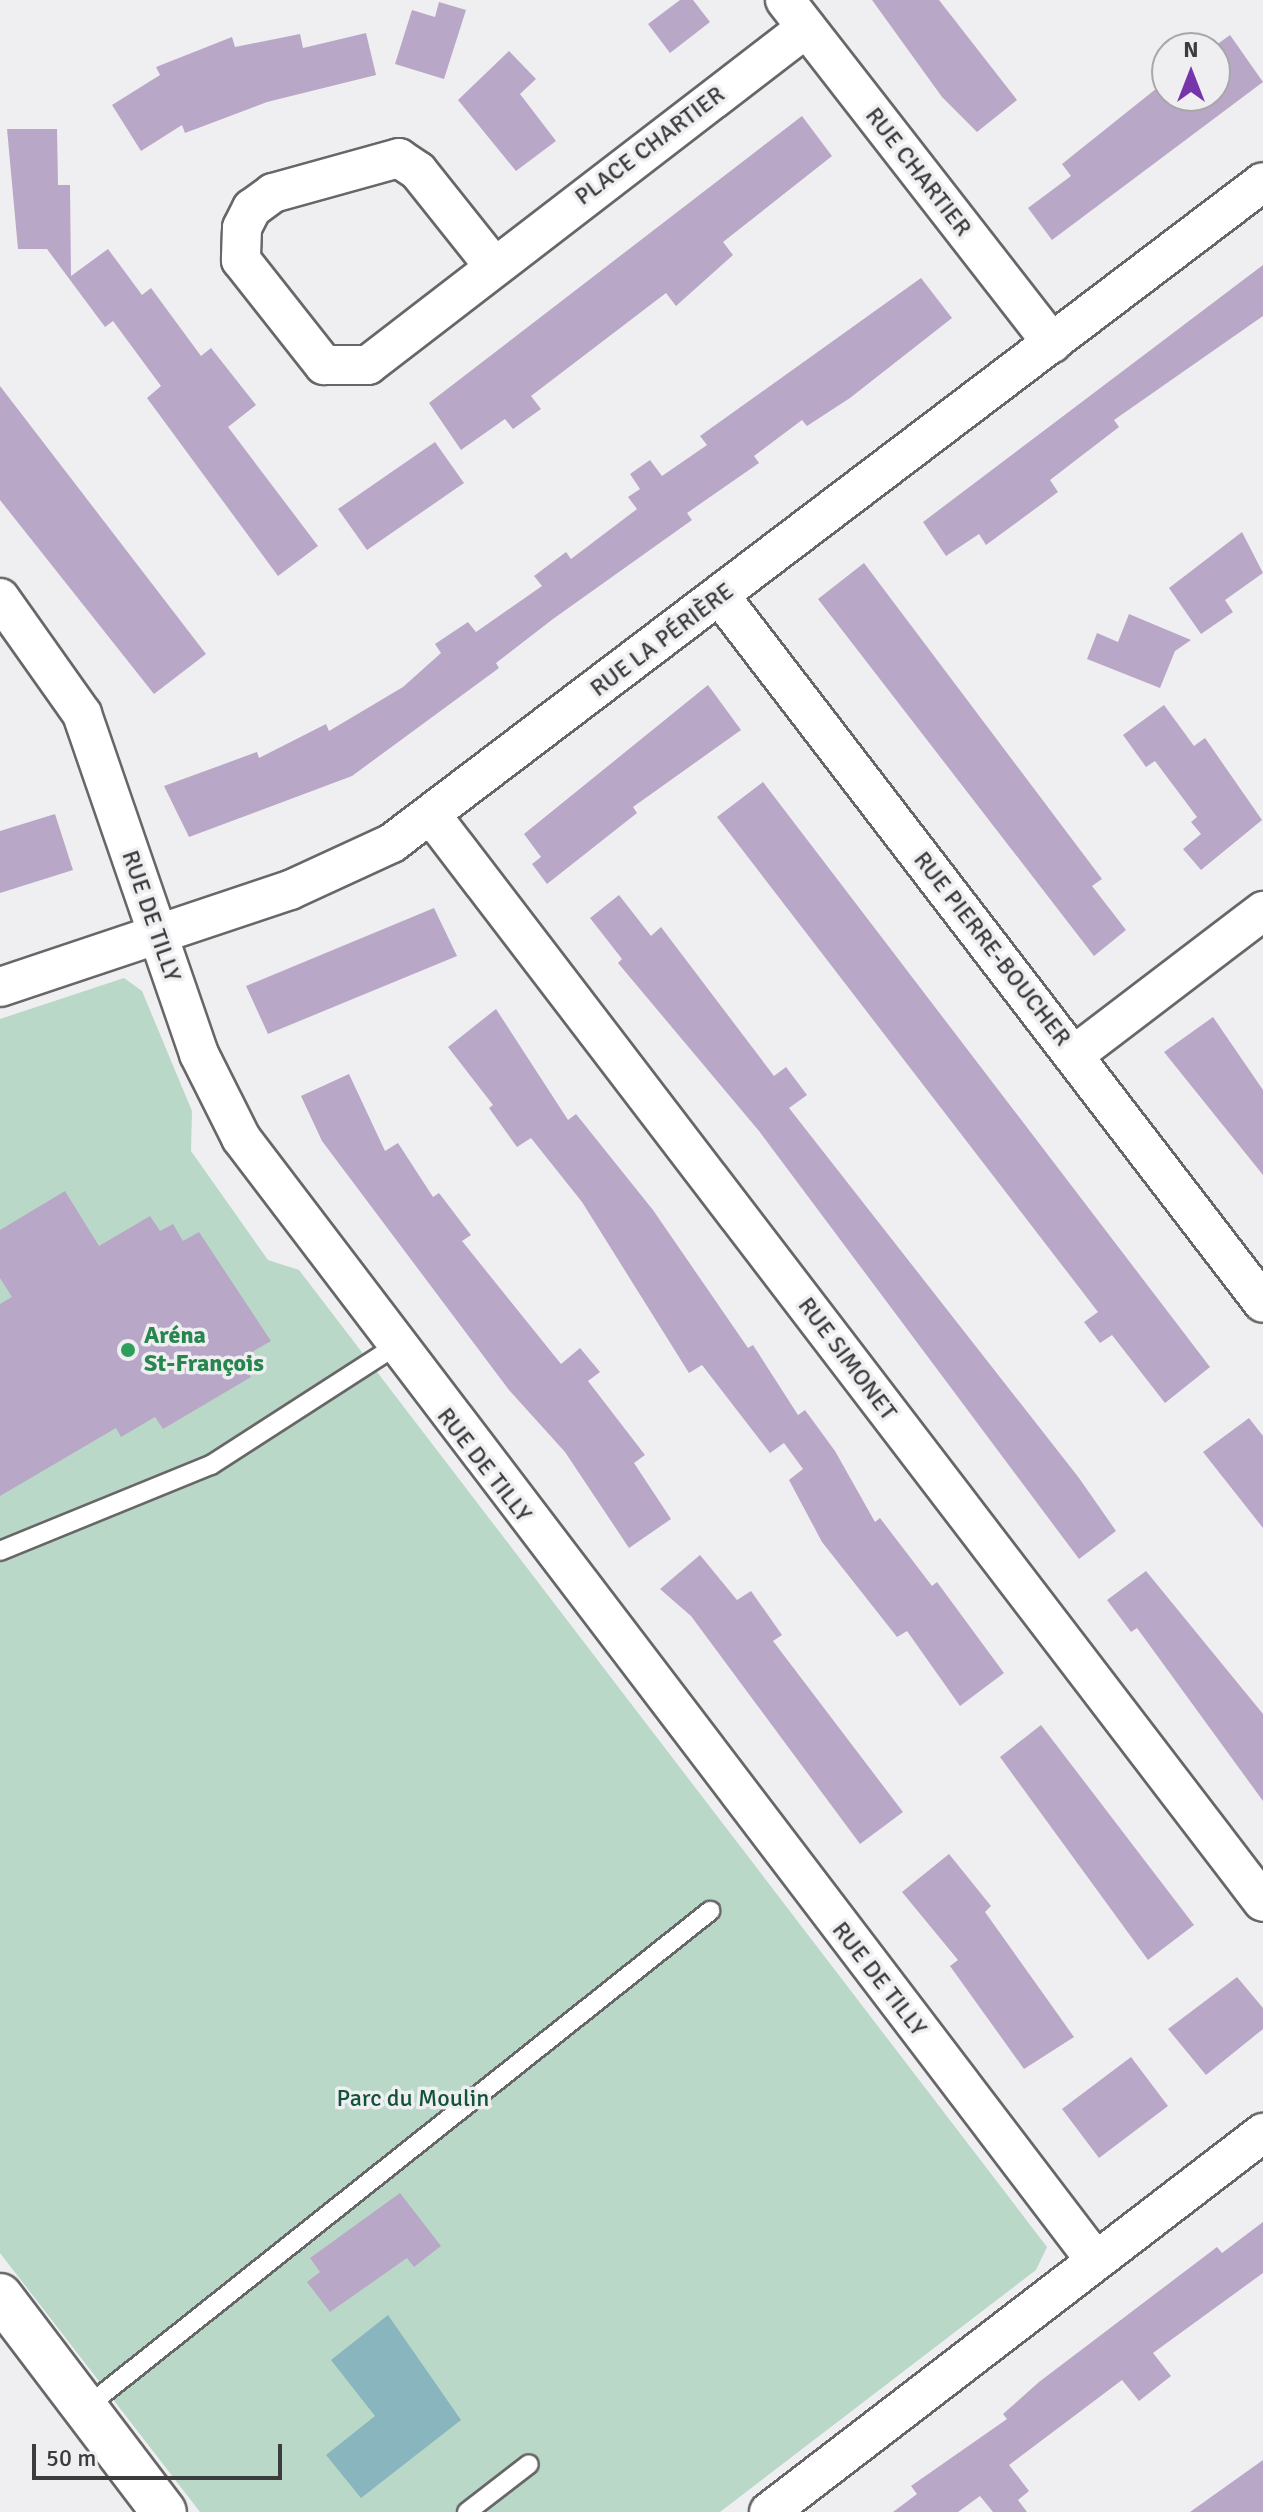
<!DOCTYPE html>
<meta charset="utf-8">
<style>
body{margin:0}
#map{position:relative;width:1263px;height:2512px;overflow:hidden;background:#efeff2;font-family:Signika,sans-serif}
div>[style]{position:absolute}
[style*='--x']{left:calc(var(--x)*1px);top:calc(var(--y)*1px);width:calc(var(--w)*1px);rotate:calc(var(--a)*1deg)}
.green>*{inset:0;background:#bad8c8}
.water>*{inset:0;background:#88b5be}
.building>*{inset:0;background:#b9a7c7}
.roads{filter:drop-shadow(2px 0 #676769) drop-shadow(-2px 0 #676769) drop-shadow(0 2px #676769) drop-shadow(0 -2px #676769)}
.lane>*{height:18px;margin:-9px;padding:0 9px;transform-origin:9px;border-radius:9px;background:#fff}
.street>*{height:38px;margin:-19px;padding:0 19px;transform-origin:19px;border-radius:19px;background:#fff}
.secondary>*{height:44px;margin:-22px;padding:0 22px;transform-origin:22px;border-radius:22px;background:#fff}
.dots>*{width:22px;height:22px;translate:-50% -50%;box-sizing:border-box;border:4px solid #efeff2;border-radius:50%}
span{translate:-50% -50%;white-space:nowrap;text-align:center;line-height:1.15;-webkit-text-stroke:7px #efeff2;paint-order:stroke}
.street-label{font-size:24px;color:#3c3c3d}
.leisure-label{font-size:24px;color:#27864d;font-weight:700}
.left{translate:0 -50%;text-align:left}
.park-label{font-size:24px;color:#115339}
.north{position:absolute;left:1151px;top:32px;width:80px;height:80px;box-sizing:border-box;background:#efeff2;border:2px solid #a7a7aa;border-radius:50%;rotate:0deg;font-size:22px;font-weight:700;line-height:32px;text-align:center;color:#3c3c3d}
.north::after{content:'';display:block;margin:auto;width:28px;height:36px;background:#7636aa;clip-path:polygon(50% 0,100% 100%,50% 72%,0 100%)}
.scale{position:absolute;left:32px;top:2444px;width:250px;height:36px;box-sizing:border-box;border:4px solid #3c3c3d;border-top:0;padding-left:10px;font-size:24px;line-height:28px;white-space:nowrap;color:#3c3c3d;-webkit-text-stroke:6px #efeff2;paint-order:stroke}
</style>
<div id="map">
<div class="green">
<i style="clip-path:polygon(124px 978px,142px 991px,192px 1111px,191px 1151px,268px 1260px,299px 1270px,1047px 2247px,1036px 2270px,720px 2512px,200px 2512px,0 2253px,0 1019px)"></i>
</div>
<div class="water">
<i style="clip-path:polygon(388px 2315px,461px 2420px,361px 2498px,326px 2455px,375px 2416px,331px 2360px)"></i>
</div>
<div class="building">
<i style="clip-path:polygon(680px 0,693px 0,710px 22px,670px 53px,648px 24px)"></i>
<i style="clip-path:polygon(872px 0,939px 0,1017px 100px,977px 132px,942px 97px)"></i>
<i style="clip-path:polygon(439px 2px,466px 10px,444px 79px,395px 64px,412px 10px,435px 17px)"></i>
<i style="clip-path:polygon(366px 33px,376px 75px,267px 102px,185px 133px,182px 125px,141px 151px,112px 105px,160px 75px,156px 67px,232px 37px,235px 47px,300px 34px,303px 48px)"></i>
<i style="clip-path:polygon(1230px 35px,1263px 82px,1052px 240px,1028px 208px,1071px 176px,1062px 164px,1167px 80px,1167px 96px,1215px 96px,1212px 48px)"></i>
<i style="clip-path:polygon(509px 51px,536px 79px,520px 94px,556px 141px,516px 171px,458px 100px)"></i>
<i style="clip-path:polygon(802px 116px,832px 156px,723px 242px,733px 255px,676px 306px,666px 293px,531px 396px,541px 409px,513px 429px,505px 419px,461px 450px,429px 403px)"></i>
<i style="clip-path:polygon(7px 129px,57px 129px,58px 185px,70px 185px,71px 276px,108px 249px,142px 295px,151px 288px,201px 356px,211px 348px,256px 405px,228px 427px,318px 546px,278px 576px,147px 398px,161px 386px,113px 321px,105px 327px,47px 249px,18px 249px)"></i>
<i style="clip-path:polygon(1263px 265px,1263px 316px,1114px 420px,1119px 427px,1050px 480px,1058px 492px,986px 545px,979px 534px,946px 556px,923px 522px)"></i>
<i style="clip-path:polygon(921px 278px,952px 318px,850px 398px,807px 426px,802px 420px,754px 456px,759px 463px,687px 513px,692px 520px,553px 619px,496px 663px,499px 668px,352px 776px,189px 837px,164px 786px,257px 752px,259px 758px,326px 724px,329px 731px,403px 687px,441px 653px,435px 644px,468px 622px,476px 632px,542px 586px,534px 576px,566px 552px,571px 559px,637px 509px,628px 497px,640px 489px,630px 474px,650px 460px,662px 476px,707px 445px,700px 436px)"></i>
<i style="clip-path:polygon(0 386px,206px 654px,154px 694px,0 500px)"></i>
<i style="clip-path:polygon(435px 442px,464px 483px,367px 550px,338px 509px)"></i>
<i style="clip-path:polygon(1242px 532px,1263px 573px,1225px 600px,1233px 612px,1201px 634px,1169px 588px)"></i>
<i style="clip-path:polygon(864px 563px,1102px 879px,1092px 886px,1126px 930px,1094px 956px,818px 599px)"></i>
<i style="clip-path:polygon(1129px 614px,1191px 640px,1175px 651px,1160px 688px,1087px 659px,1097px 633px,1118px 642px)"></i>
<i style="clip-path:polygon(708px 685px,741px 730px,633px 807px,637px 813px,547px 884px,532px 864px,541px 857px,524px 834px)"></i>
<i style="clip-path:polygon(1164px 705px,1194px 746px,1205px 738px,1262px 820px,1201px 870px,1183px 849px,1201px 834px,1191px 822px,1197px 817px,1155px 761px,1146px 767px,1123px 735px)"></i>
<i style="clip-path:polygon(763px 782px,1210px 1367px,1165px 1403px,1112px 1335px,1100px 1343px,1084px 1322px,1098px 1312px,717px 817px)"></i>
<i style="clip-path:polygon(55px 814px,73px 870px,0 893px,0 831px)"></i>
<i style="clip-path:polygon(619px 895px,651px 936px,661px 927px,774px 1076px,786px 1067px,807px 1095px,789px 1108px,1079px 1478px,1116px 1531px,1079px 1559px,759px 1131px,618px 963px,622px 959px,590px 918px)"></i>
<i style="clip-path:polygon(434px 908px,457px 956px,268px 1034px,246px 986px)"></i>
<i style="clip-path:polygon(496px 1009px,568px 1120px,576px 1114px,653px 1210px,748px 1348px,753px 1345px,798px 1415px,805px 1410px,835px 1451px,875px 1522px,880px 1518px,932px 1586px,937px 1582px,1004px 1673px,960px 1706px,907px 1631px,897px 1637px,822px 1542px,789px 1480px,803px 1469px,784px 1443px,770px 1453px,702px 1365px,689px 1373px,582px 1202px,531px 1138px,517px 1147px,489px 1108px,493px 1105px,448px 1047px)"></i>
<i style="clip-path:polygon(1213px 1017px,1263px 1090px,1263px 1175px,1164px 1052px)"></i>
<i style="clip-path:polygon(349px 1074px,385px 1151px,398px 1143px,433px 1197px,439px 1193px,471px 1235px,462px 1241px,561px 1364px,580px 1348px,600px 1372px,588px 1381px,645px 1455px,634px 1463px,671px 1519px,629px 1548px,565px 1452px,509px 1390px,322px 1141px,301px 1096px)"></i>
<i style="clip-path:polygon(65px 1191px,99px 1246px,150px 1216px,160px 1231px,173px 1224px,183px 1241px,199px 1232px,271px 1341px,240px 1359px,251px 1377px,163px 1429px,155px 1417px,121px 1437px,116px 1428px,0 1496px,0 1304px,12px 1297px,0 1278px,0 1230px)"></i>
<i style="clip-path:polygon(1249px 1418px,1263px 1436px,1263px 1528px,1203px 1452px)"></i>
<i style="clip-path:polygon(700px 1555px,737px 1600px,751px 1591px,782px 1635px,773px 1641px,903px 1812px,860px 1844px,691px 1616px,660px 1589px)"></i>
<i style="clip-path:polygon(1146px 1571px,1263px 1714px,1263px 1801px,1137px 1628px,1131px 1632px,1107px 1600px)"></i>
<i style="clip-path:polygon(1041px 1725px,1194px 1925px,1148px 1960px,1000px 1757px)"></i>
<i style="clip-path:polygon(949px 1854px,991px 1906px,985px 1912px,1074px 2037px,1024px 2069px,950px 1966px,958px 1960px,902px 1892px)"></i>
<i style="clip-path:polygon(1237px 1977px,1263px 2008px,1263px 2029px,1206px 2075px,1168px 2029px)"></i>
<i style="clip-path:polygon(1131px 2057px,1168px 2106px,1099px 2158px,1062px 2109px)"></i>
<i style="clip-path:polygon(400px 2193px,441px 2246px,414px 2267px,407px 2258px,330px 2312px,307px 2282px,320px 2272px,310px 2258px)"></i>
<i style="clip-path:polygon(1263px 2222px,1263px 2273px,1153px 2353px,1171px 2376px,1139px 2401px,1122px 2380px,1009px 2465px,1029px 2491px,1018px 2500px,1027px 2512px,993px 2512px,980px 2496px,958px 2512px,893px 2512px,917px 2494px,911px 2486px,1007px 2419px,1003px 2414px,1039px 2382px,1217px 2247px,1222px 2253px)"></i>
<i style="clip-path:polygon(1263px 2460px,1263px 2512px,1190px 2512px)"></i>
</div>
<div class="roads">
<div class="lane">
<i style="--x:0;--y:1551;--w:228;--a:-22.2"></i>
<i style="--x:211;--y:1465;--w:218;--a:-32.8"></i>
<i style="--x:85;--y:2408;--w:799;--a:-38.49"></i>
<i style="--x:467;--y:2512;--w:78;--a:-37.7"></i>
</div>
<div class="street">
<i style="--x:785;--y:0;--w:435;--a:52.1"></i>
<i style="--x:493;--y:265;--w:120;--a:-128.6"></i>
<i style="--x:418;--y:171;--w:23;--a:-146"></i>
<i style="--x:399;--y:158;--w:131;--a:164.5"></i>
<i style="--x:273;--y:193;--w:26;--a:144"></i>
<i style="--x:252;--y:208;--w:22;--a:117"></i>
<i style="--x:242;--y:228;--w:32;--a:92"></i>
<i style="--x:241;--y:260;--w:134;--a:51.7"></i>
<i style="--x:324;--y:365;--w:44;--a:0"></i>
<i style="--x:368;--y:365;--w:553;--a:-37.57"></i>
<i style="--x:720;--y:596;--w:891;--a:52.47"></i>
<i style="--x:0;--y:598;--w:142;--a:54.7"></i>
<i style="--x:82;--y:714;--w:360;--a:71"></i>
<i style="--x:199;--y:1054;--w:94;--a:63.4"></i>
<i style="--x:241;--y:1138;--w:1411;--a:52.72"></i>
<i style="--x:432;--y:816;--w:1367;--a:52.58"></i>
<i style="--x:0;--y:987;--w:306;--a:-18.5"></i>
<i style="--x:290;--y:890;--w:112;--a:-24.7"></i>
<i style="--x:392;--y:843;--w:1093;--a:-37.19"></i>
<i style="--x:1074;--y:1055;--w:238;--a:-37.3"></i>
<i style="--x:769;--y:2512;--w:623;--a:-37.5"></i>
</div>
<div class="secondary">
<i style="--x:0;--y:2296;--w:271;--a:52.8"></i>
</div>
</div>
<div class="dots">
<i style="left:128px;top:1350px;background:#2e9e5b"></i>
</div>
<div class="street-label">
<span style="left:650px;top:146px;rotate:-37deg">PLACE CHARTIER</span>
<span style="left:918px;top:172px;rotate:52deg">RUE CHARTIER</span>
<span style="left:662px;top:640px;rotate:-37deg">RUE LA PÉRIÈRE</span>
<span style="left:151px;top:916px;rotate:71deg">RUE DE TILLY</span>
<span style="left:992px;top:949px;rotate:52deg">RUE PIERRE-BOUCHER</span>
<span style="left:847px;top:1359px;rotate:53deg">RUE SIMONET</span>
<span style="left:484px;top:1465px;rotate:52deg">RUE DE TILLY</span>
<span style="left:879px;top:1979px;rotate:52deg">RUE DE TILLY</span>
</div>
<div class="leisure-label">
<span class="left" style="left:144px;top:1350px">Aréna<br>St-François</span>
</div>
<div class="park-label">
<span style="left:413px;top:2099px">Parc du Moulin</span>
</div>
<div class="north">N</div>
<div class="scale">50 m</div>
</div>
